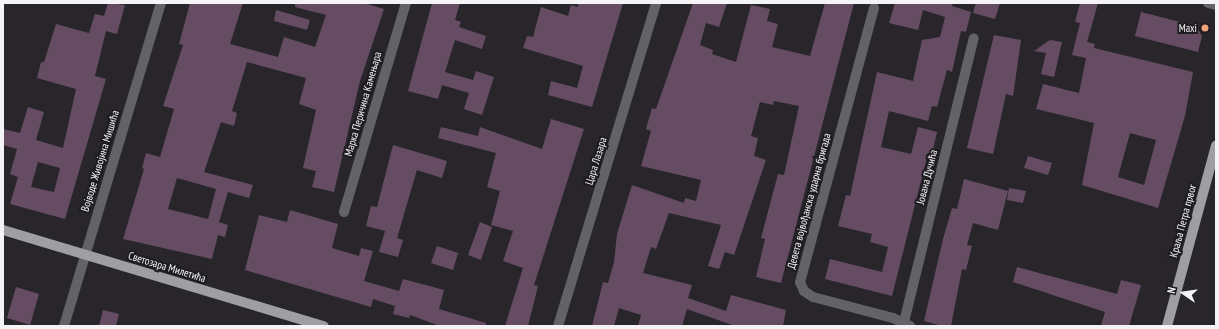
<!DOCTYPE html>
<meta charset="utf-8">
<style>
body{margin:0}
#map{position:relative;width:1219px;height:329px;overflow:hidden;background:#28262b;font-family:"PT Sans Narrow",sans-serif}
div>[style]{position:absolute}
[style*='--x']{left:calc(var(--x)*1px);top:calc(var(--y)*1px);width:calc(var(--w)*1px);rotate:calc(var(--a)*1deg)}
.building>*{inset:0;background:#654c63}
.minor>*{height:10px;margin:-5px;padding:0 5px;transform-origin:5px;border-radius:5px;background:#636265}
.major>*{height:10px;margin:-5px;padding:0 5px;transform-origin:5px;border-radius:5px;background:#9e9ea3}
.dots>*{width:11px;height:11px;translate:-50% -50%;box-sizing:border-box;border:2px solid #1f1c21;border-radius:50%}
span{translate:-50% -50%;white-space:nowrap;text-align:center;line-height:1.15;-webkit-text-stroke:4px #1f1c21;paint-order:stroke}
.poi-label{font-size:11px;color:#f4f3f6}
.right{translate:-100% -50%;text-align:right}
.street-label{font-size:11px;color:#f4f3f6}
.frame{position:absolute;inset:0;border:4px solid #f4f3f6;pointer-events:none}
.north{position:absolute;left:1163px;top:273px;width:40px;height:40px;-webkit-text-stroke:3px #1f1c21;paint-order:stroke;rotate:283deg;font-size:11px;font-weight:700;line-height:16px;text-align:center;color:#f4f3f6}
.north::after{content:'';display:block;margin:auto;width:14px;height:18px;background:#f4f3f6;clip-path:polygon(50% 0,100% 100%,50% 72%,0 100%)}
</style>
<div id="map">
<div class="building">
<i style="clip-path:polygon(evenodd,108px 3px,125px 5px,117px 34px,106px 31px,95px 76px,106px 79px,65px 219px,10px 204px,18px 177px,10px 174px,17px 149px,3px 145px,3px 129px,20px 133px,28px 107px,44px 112px,36px 140px,63px 148px,76px 89px,37px 78px,41px 62px,44px 62px,56px 24px,89px 33px,95px 14px,104px 16px,108px 3px,38px 162px,60px 168px,54px 192px,31px 187px,38px 162px)"></i>
<i style="clip-path:polygon(evenodd,190px 3px,243px 3px,230px 44px,278px 57px,284px 37px,315px 47px,316px 44px,326px 15px,295px 7px,295px 3px,364px 3px,384px 9px,360px 81px,334px 192px,312px 187px,316px 171px,303px 168px,316px 110px,299px 104px,306px 78px,247px 62px,232px 111px,237px 113px,234px 126px,221px 122px,204px 172px,253px 185px,249px 198px,228px 192px,219px 222px,228px 225px,225px 237px,218px 235px,212px 259px,123px 239px,144px 169px,142px 168px,146px 153px,160px 157px,174px 109px,163px 106px,183px 45px,179px 44px,190px 3px,177px 178px,216px 189px,208px 219px,168px 209px,177px 178px)"></i>
<i style="clip-path:polygon(432px 3px,460px 3px,455px 20px,461px 22px,459px 27px,486px 36px,482px 49px,455px 40px,445px 72px,473px 80px,476px 71px,494px 77px,482px 115px,464px 109px,469px 93px,442px 85px,438px 99px,408px 91px)"></i>
<i style="clip-path:polygon(578px 3px,623px 3px,592px 107px,548px 95px,551px 81px,577px 88px,583px 66px,523px 48px,527px 36px,533px 37px,541px 7px,568px 16px,571px 5px,578px 7px)"></i>
<i style="clip-path:polygon(693px 3px,727px 3px,719px 27px,706px 23px,700px 45px,713px 50px,712px 54px,736px 62px,751px 5px,770px 9px,767px 21px,778px 24px,772px 47px,810px 56px,825px 3px,854px 3px,781px 283px,756px 277px,765px 239px,761px 238px,778px 174px,784px 175px,799px 106px,774px 101px,773px 105px,760px 102px,751px 136px,758px 138px,754px 156px,766px 160px,734px 255px,725px 252px,719px 269px,708px 266px,721px 225px,669px 213px,656px 249px,651px 247px,643px 273px,692px 285px,688px 298px,726px 311px,731px 295px,786px 310px,783px 326px,735px 326px,687px 309px,682px 326px,638px 326px,641px 315px,619px 308px,614px 326px,592px 326px,603px 282px,608px 283px,614px 262px,617px 234px,632px 185px,684px 203px,685px 198px,696px 201px,701px 180px,641px 166px,651px 131px,646px 129px,652px 108px,656px 109px)"></i>
<i style="clip-path:polygon(895px 3px,953px 3px,952px 6px,971px 12px,966px 32px,961px 31px,952px 72px,947px 70px,937px 107px,932px 106px,928px 121px,889px 111px,881px 147px,911px 154px,918px 127px,937px 132px,932px 154px,928px 153px,892px 296px,825px 279px,830px 259px,882px 272px,888px 247px,870px 242px,872px 234px,838px 226px,846px 195px,850px 196px,877px 72px,913px 81px,922px 40px,940px 37px,945px 17px,923px 10px,918px 30px,889px 23px)"></i>
<i style="clip-path:polygon(976px 3px,1000px 3px,995px 19px,973px 13px)"></i>
<i style="clip-path:polygon(evenodd,1080px 3px,1098px 3px,1087px 42px,1095px 44px,1094px 48px,1193px 72px,1185px 116px,1158px 208px,1082px 185px,1094px 123px,1036px 109px,1043px 84px,1079px 93px,1086px 58px,1072px 55px,1080px 23px,1075px 22px,1080px 3px,1130px 133px,1156px 140px,1144px 185px,1118px 177px,1130px 133px)"></i>
<i style="clip-path:polygon(276px 10px,310px 20px,307px 30px,274px 21px)"></i>
<i style="clip-path:polygon(1141px 12px,1196px 26px,1202px 36px,1198px 52px,1135px 36px)"></i>
<i style="clip-path:polygon(994px 35px,1021px 40px,1013px 96px,1006px 94px,993px 154px,967px 148px)"></i>
<i style="clip-path:polygon(1050px 40px,1062px 42px,1054px 77px,1041px 74px,1046px 53px,1034px 51px)"></i>
<i style="clip-path:polygon(551px 119px,584px 129px,534px 285px,538px 286px,528px 326px,505px 326px,523px 268px,503px 261px,513px 231px,491px 225px,500px 191px,487px 187px,496px 153px,438px 138px,441px 127px,478px 136px,480px 127px,542px 149px)"></i>
<i style="clip-path:polygon(393px 145px,447px 161px,442px 178px,417px 170px,397px 238px,403px 240px,398px 257px,379px 252px,385px 231px,366px 226px,371px 206px,377px 207px)"></i>
<i style="clip-path:polygon(1028px 156px,1052px 163px,1048px 175px,1024px 168px)"></i>
<i style="clip-path:polygon(964px 179px,1008px 191px,998px 230px,973px 223px,967px 245px,972px 246px,966px 270px,962px 269px,951px 326px,942px 326px,924px 321px,943px 239px,952px 208px,957px 209px)"></i>
<i style="clip-path:polygon(1009px 188px,1026px 191px,1023px 203px,1007px 200px)"></i>
<i style="clip-path:polygon(290px 210px,338px 224px,332px 248px,359px 256px,361px 248px,373px 251px,364px 281px,399px 291px,403px 279px,444px 290px,439px 309px,486px 323px,486px 326px,440px 326px,410px 315px,409px 318px,393px 314px,395px 306px,373px 299px,371px 307px,245px 270px,259px 215px,287px 222px)"></i>
<i style="clip-path:polygon(480px 222px,492px 227px,481px 260px,468px 255px)"></i>
<i style="clip-path:polygon(437px 246px,458px 253px,453px 270px,431px 263px)"></i>
<i style="clip-path:polygon(1017px 267px,1117px 294px,1121px 280px,1141px 285px,1129px 326px,1101px 326px,1105px 312px,1013px 282px)"></i>
<i style="clip-path:polygon(16px 287px,39px 294px,30px 325px,7px 318px)"></i>
<i style="clip-path:polygon(103px 310px,119px 314px,116px 326px,99px 326px)"></i>
</div>
<div class="minor">
<i style="--x:1208;--y:3;--w:8;--a:14"></i>
<i style="--x:874;--y:8;--w:284;--a:105.1"></i>
<i style="--x:800;--y:282;--w:10;--a:66"></i>
<i style="--x:804;--y:291;--w:11;--a:34"></i>
<i style="--x:813;--y:297;--w:83;--a:14.7"></i>
<i style="--x:893;--y:318;--w:19;--a:25"></i>
<i style="--x:344;--y:212;--w:218;--a:-73.5"></i>
<i style="--x:904;--y:322;--w:292;--a:-76.2"></i>
<i style="--x:64;--y:326;--w:337;--a:-73.3"></i>
<i style="--x:558;--y:326;--w:338;--a:-73.1"></i>
</div>
<div class="major">
<i style="--x:3;--y:230;--w:335;--a:16.7"></i>
<i style="--x:1167;--y:326;--w:187;--a:-74.8"></i>
</div>
<div class="dots">
<i style="left:1205px;top:28px;background:#f0a27a"></i>
</div>
<div class="poi-label">
<span class="right" style="left:1197px;top:28px">Maxi</span>
</div>
<div class="street-label">
<span style="left:363px;top:104px;rotate:-74deg">Марка Перичина Камењара</span>
<span style="left:100px;top:161px;rotate:-73deg">Војводе Живојина Мишића</span>
<span style="left:596px;top:161px;rotate:-73deg">Цара Лазара</span>
<span style="left:927px;top:177px;rotate:-76deg">Јована Дучића</span>
<span style="left:809px;top:201px;rotate:-75deg">Девета војвођанска ударна бригада</span>
<span style="left:1183px;top:221px;rotate:-75deg">Краља Петра првог</span>
<span style="left:167px;top:267px;rotate:17deg">Светозара Милетића</span>
</div>
<div class="frame"></div>
<div class="north">N</div>
</div>
